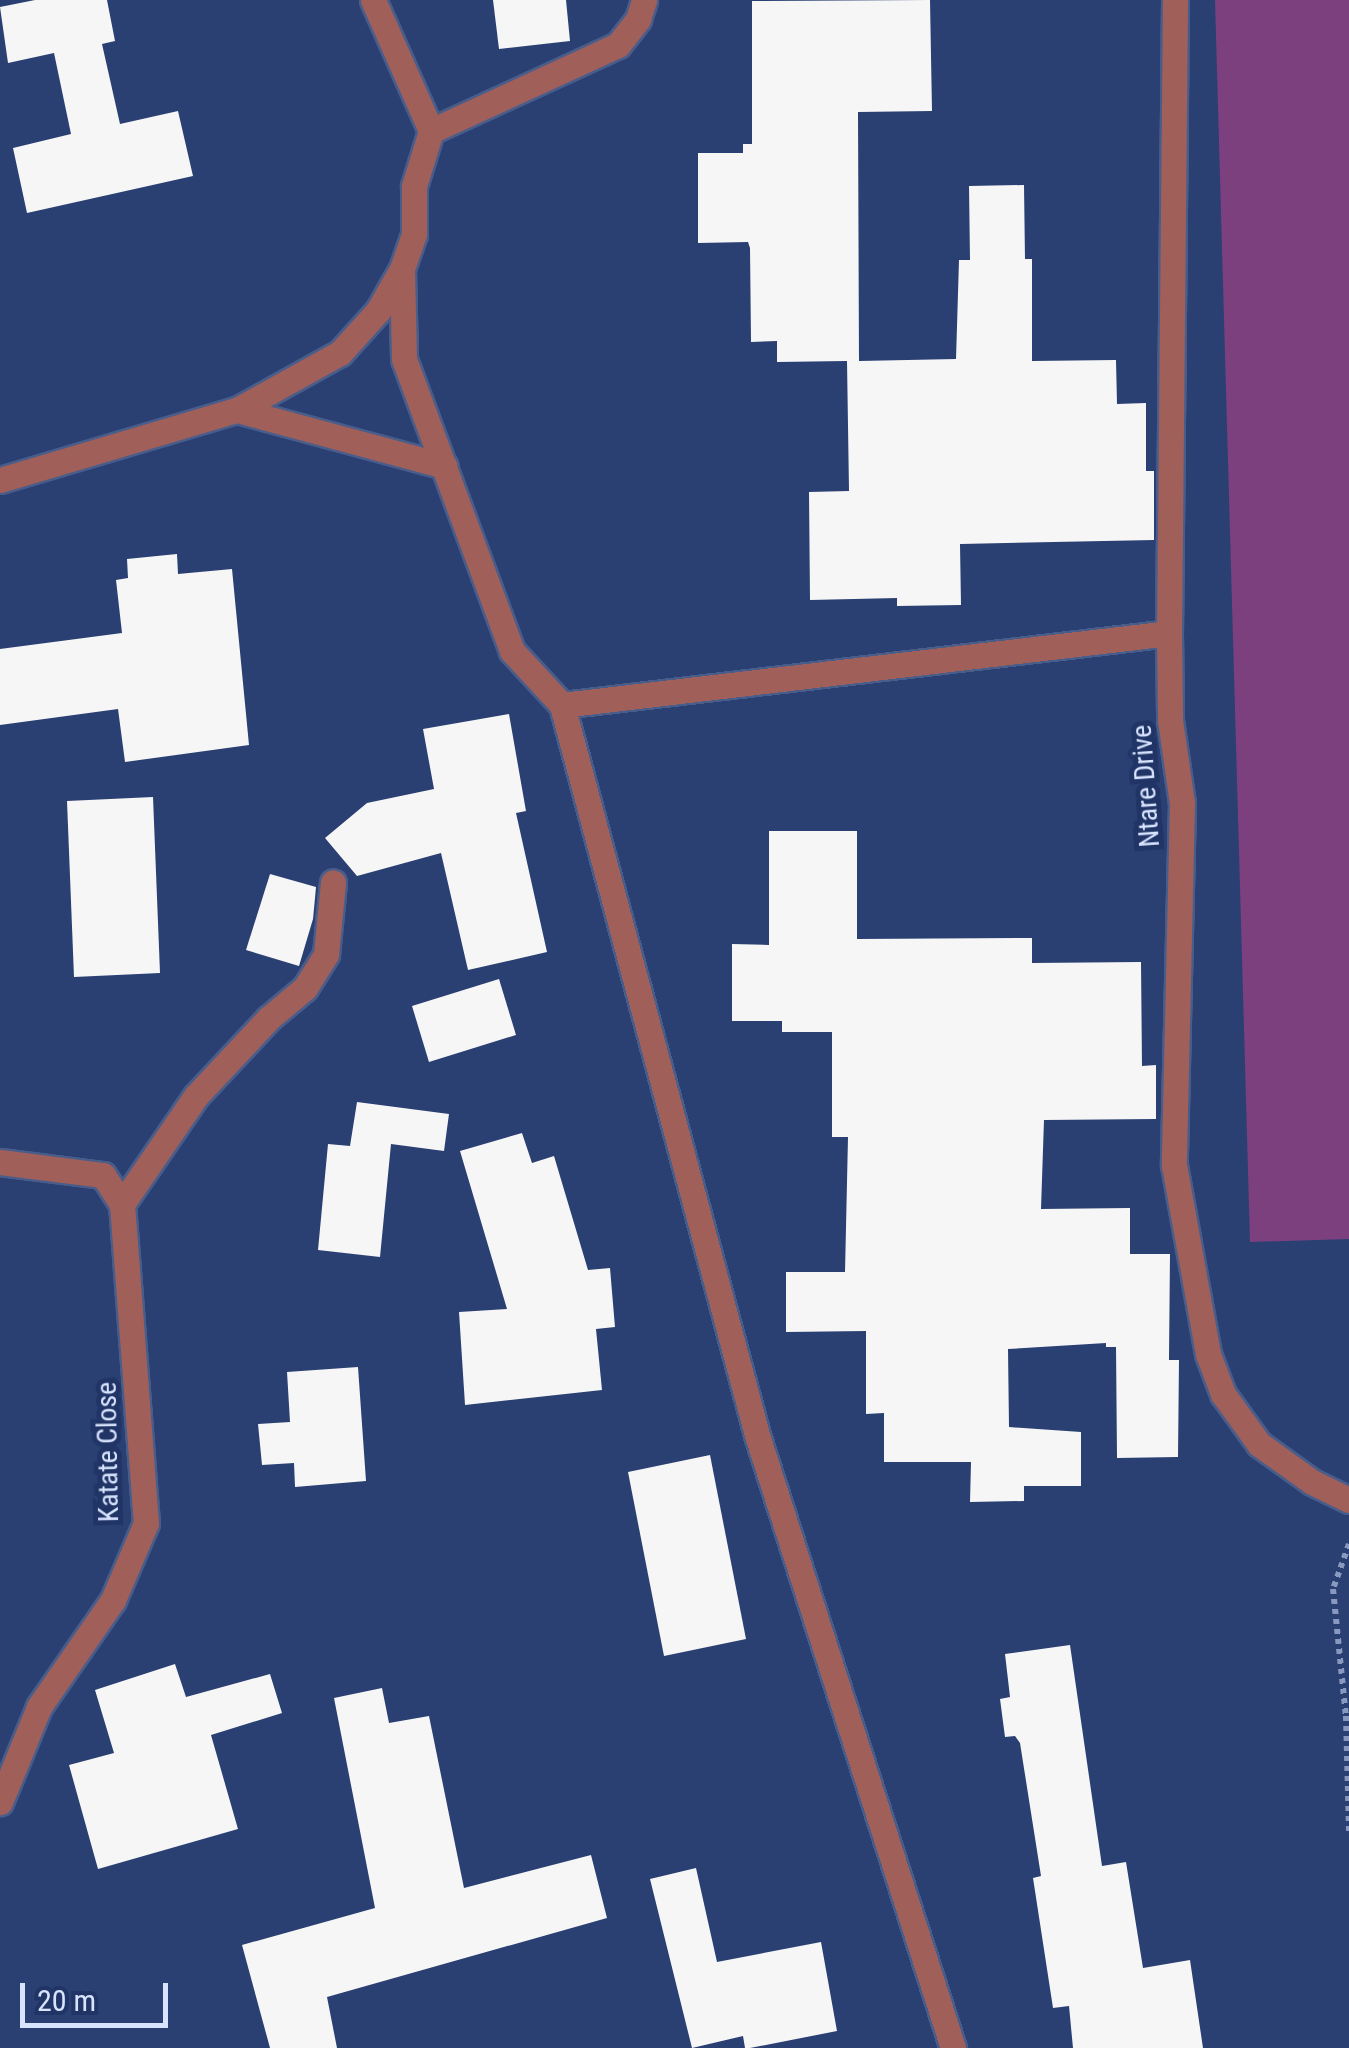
<!DOCTYPE html>
<style>
body{margin:0}
#map{position:relative;width:1349px;height:2048px;overflow:hidden;background:#2a3f72;font-family:"Roboto Condensed",sans-serif}
div>[style]{position:absolute}
[style*='--x']{left:calc(var(--x)*1px);top:calc(var(--y)*1px);width:calc(var(--w)*1px);rotate:calc(var(--a)*1deg)}
.green>*{inset:0;background:#7c407f}
.building>*{inset:0;background:#f6f6f6}
.path>*{height:6px;margin-top:-3px;transform-origin:0;background:repeating-linear-gradient(90deg,#8998be 0 5px,transparent 0 10px)}
.roads{filter:drop-shadow(2px 0 #495d8b) drop-shadow(-2px 0 #495d8b) drop-shadow(0 2px #495d8b) drop-shadow(0 -2px #495d8b)}
.minor>*{height:25px;margin:-12.5px;padding:0 12.5px;transform-origin:12.5px;border-radius:12.5px;background:#a15f59}
span{translate:-50% -50%;white-space:nowrap;text-align:center;line-height:1.15;-webkit-text-stroke:10px #203466;paint-order:stroke}
.street-label{font-size:28px;color:#d8e3fd}
.scale{position:absolute;left:20px;top:1983px;width:148px;height:45px;box-sizing:border-box;border:5px solid #d8e3fd;border-top:0;padding-left:12px;font-size:30px;line-height:35px;white-space:nowrap;color:#d8e3fd;-webkit-text-stroke:8px #203466;paint-order:stroke}
</style>
<div id="map">
<div class="green">
<i style="clip-path:polygon(1215px 0,1349px 0,1349px 1239px,1250px 1242px)"></i>
</div>
<div class="building">
<i style="clip-path:polygon(35px 0,107px 0,115px 41px,102px 44px,120px 124px,178px 111px,193px 176px,27px 213px,13px 148px,71px 134px,54px 53px,8px 63px,0 7px)"></i>
<i style="clip-path:polygon(493px 0,566px 0,570px 41px,499px 49px)"></i>
<i style="clip-path:polygon(930px 0,932px 111px,858px 112px,859px 361px,956px 359px,959px 260px,970px 260px,969px 186px,1024px 185px,1025px 259px,1032px 259px,1032px 361px,1116px 360px,1117px 404px,1146px 403px,1146px 471px,1154px 471px,1154px 540px,960px 544px,961px 605px,897px 606px,897px 598px,810px 600px,809px 492px,849px 491px,847px 361px,777px 362px,777px 341px,751px 342px,750px 248px,748px 242px,698px 243px,698px 153px,743px 153px,743px 144px,752px 144px,752px 1px)"></i>
<i style="clip-path:polygon(177px 554px,178px 574px,232px 569px,249px 745px,125px 762px,118px 709px,0 725px,0 649px,122px 633px,116px 580px,128px 578px,127px 559px)"></i>
<i style="clip-path:polygon(509px 714px,526px 811px,516px 813px,547px 952px,468px 970px,441px 853px,357px 876px,325px 838px,367px 803px,434px 789px,423px 729px)"></i>
<i style="clip-path:polygon(153px 797px,160px 973px,74px 977px,67px 801px)"></i>
<i style="clip-path:polygon(769px 831px,857px 831px,857px 939px,1032px 938px,1032px 963px,1141px 962px,1142px 1066px,1156px 1065px,1156px 1119px,1044px 1120px,1041px 1209px,1130px 1208px,1130px 1254px,1170px 1254px,1169px 1360px,1179px 1360px,1178px 1457px,1117px 1458px,1116px 1347px,1106px 1347px,1106px 1343px,1008px 1349px,1009px 1427px,1081px 1432px,1081px 1486px,1024px 1486px,1024px 1501px,970px 1502px,971px 1462px,884px 1462px,884px 1413px,866px 1414px,866px 1331px,786px 1332px,786px 1272px,845px 1272px,848px 1137px,832px 1137px,832px 1032px,782px 1032px,782px 1021px,732px 1021px,732px 944px,769px 945px)"></i>
<i style="clip-path:polygon(270px 874px,316px 887px,313px 919px,299px 966px,246px 950px)"></i>
<i style="clip-path:polygon(499px 979px,516px 1035px,429px 1062px,412px 1006px)"></i>
<i style="clip-path:polygon(357px 1102px,449px 1114px,444px 1151px,391px 1144px,380px 1257px,318px 1250px,328px 1144px,350px 1146px)"></i>
<i style="clip-path:polygon(522px 1133px,532px 1163px,554px 1156px,588px 1270px,610px 1268px,615px 1327px,596px 1329px,602px 1390px,465px 1405px,459px 1312px,507px 1309px,460px 1151px)"></i>
<i style="clip-path:polygon(358px 1367px,366px 1481px,295px 1487px,294px 1463px,262px 1465px,258px 1424px,290px 1422px,287px 1372px)"></i>
<i style="clip-path:polygon(710px 1455px,746px 1639px,664px 1656px,628px 1472px)"></i>
<i style="clip-path:polygon(1070px 1645px,1102px 1866px,1126px 1862px,1143px 1968px,1190px 1960px,1203px 2048px,1073px 2048px,1069px 2006px,1053px 2008px,1033px 1878px,1041px 1876px,1020px 1743px,1015px 1736px,1005px 1737px,1000px 1699px,1010px 1697px,1005px 1654px)"></i>
<i style="clip-path:polygon(175px 1664px,186px 1697px,270px 1674px,282px 1713px,211px 1735px,238px 1829px,98px 1869px,69px 1765px,114px 1753px,95px 1690px)"></i>
<i style="clip-path:polygon(382px 1688px,389px 1723px,429px 1716px,464px 1888px,591px 1855px,607px 1918px,327px 1997px,337px 2048px,270px 2048px,242px 1945px,375px 1908px,334px 1698px)"></i>
<i style="clip-path:polygon(696px 1868px,717px 1962px,821px 1942px,837px 2031px,750px 2048px,745px 2048px,743px 2036px,692px 2048px,650px 1879px)"></i>
</div>
<div class="path">
<i style="--x:1349;--y:1544;--w:48;--a:109.6"></i>
<i style="--x:1333;--y:1589;--w:128;--a:84.2"></i>
<i style="--x:1346;--y:1716;--w:118;--a:88.5"></i>
</div>
<div class="roads">
<div class="minor">
<i style="--x:373;--y:0;--w:143;--a:66.1"></i>
<i style="--x:1175;--y:0;--w:633;--a:90.54"></i>
<i style="--x:1169;--y:633;--w:87;--a:89.3"></i>
<i style="--x:1170;--y:720;--w:84;--a:81.8"></i>
<i style="--x:1182;--y:803;--w:362;--a:91.3"></i>
<i style="--x:1174;--y:1165;--w:192;--a:79.8"></i>
<i style="--x:1208;--y:1354;--w:43;--a:69.4"></i>
<i style="--x:1223;--y:1394;--w:62;--a:54.2"></i>
<i style="--x:1259;--y:1444;--w:65;--a:35.6"></i>
<i style="--x:1312;--y:1482;--w:41;--a:25.9"></i>
<i style="--x:431;--y:131;--w:206;--a:-24.7"></i>
<i style="--x:618;--y:45;--w:33;--a:-52"></i>
<i style="--x:638;--y:19;--w:20;--a:-72"></i>
<i style="--x:402;--y:269;--w:90;--a:88.7"></i>
<i style="--x:404;--y:359;--w:311;--a:69.7"></i>
<i style="--x:512;--y:651;--w:74;--a:47.2"></i>
<i style="--x:562;--y:705;--w:756;--a:75.04"></i>
<i style="--x:757;--y:1435;--w:644;--a:72.27"></i>
<i style="--x:237;--y:410;--w:215;--a:15.1"></i>
<i style="--x:0;--y:480;--w:247;--a:-16.5"></i>
<i style="--x:237;--y:410;--w:118;--a:-29"></i>
<i style="--x:340;--y:353;--w:57;--a:-47.9"></i>
<i style="--x:378;--y:311;--w:48;--a:-60.3"></i>
<i style="--x:402;--y:269;--w:37;--a:-71"></i>
<i style="--x:414;--y:234;--w:48;--a:-90"></i>
<i style="--x:414;--y:186;--w:58;--a:-72.8"></i>
<i style="--x:562;--y:705;--w:611;--a:-6.76"></i>
<i style="--x:0;--y:1162;--w:104;--a:7.2"></i>
<i style="--x:103;--y:1175;--w:35;--a:57"></i>
<i style="--x:122;--y:1204;--w:320;--a:85.7"></i>
<i style="--x:146;--y:1523;--w:84;--a:113.2"></i>
<i style="--x:113;--y:1600;--w:130;--a:124.7"></i>
<i style="--x:39;--y:1707;--w:103;--a:112.3"></i>
<i style="--x:122;--y:1204;--w:131;--a:-55.6"></i>
<i style="--x:196;--y:1096;--w:107;--a:-46.9"></i>
<i style="--x:269;--y:1018;--w:47;--a:-39.8"></i>
<i style="--x:305;--y:988;--w:40;--a:-58"></i>
<i style="--x:326;--y:954;--w:72;--a:-84.4"></i>
</div>
</div>
<div class="street-label">
<span style="left:1146px;top:786px;rotate:-94deg">Ntare Drive</span>
<span style="left:108px;top:1452px;rotate:-91deg">Katate Close</span>
</div>
<div class="scale">20 m</div>
</div>
